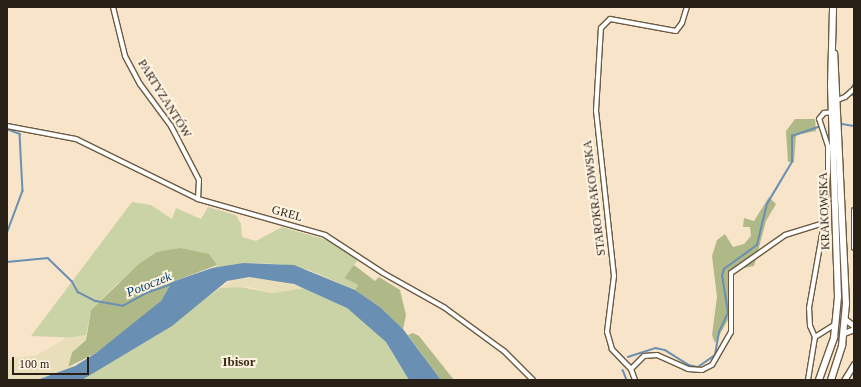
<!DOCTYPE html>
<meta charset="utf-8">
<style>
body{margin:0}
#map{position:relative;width:861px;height:387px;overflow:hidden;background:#f8e4c9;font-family:"Times New Roman",serif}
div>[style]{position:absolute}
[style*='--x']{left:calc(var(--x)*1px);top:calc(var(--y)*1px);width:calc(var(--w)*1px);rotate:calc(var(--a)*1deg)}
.green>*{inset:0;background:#cad3a6}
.forest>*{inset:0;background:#afb887}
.sand>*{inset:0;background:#e8deb9}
.water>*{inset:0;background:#698fb2}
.stream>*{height:1.5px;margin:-0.75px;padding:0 0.75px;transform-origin:0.75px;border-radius:0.75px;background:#698fb2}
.roads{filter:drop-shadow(1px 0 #6b5b42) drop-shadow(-1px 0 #6b5b42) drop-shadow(0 1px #6b5b42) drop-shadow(0 -1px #6b5b42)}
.minor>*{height:4px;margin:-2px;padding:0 2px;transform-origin:2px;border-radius:2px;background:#fff}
.tertiary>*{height:5px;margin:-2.5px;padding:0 2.5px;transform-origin:2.5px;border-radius:2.5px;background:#fff}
.secondary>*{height:5.5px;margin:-2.75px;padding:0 2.75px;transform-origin:2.75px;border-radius:2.75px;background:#fff}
span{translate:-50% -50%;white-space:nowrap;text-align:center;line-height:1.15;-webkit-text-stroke:4px #fff3e2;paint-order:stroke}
.street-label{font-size:12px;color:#282016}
.water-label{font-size:13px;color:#024371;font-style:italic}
.neighbourhood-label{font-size:13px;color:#3b2c15;font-weight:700}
.frame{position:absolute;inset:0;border:8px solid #282016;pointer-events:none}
.scale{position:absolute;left:12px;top:357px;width:77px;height:18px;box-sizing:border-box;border:2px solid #282016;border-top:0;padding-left:5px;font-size:12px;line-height:14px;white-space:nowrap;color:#282016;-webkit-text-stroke:3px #fff3e2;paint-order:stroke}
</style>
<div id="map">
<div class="green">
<i style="clip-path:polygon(132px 202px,151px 205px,172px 219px,176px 208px,201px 219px,208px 207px,236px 215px,241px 224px,242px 237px,256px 241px,282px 227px,327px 240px,358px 260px,344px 278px,358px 285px,355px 290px,309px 270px,280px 264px,243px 263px,214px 268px,217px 265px,202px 252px,193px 253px,180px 248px,118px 283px,91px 310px,86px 335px,78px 338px,31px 336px)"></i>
<i style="clip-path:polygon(235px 286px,272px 293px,304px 288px,347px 308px,386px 342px,409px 380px,82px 380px,163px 331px,220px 288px)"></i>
</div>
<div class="forest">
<i style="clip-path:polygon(795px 119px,815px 119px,816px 131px,796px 135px,794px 162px,788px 162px,786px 131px)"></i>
<i style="clip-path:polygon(769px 197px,776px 204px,766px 221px,754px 266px,728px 271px,729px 318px,715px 343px,712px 335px,717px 297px,712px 256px,717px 240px,725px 234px,733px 247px,744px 244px,751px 236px,750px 227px,743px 227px,744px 218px,754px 221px)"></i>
<i style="clip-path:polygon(180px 248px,209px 254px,217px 265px,172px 282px,161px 301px,150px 311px,96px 353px,68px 367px,72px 352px,86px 340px,91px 310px,140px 263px,157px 252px)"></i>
<i style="clip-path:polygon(354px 265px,375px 281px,379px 277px,400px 290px,406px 315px,403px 329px,380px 307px,355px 290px,358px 285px,344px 278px)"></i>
<i style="clip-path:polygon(413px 333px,419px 336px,454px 380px,441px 380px,408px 335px)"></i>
</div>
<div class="sand">
<i style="clip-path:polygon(249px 277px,268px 278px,304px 288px,272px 293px,249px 287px,220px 288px,234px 279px)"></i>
<i style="clip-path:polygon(86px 335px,86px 340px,72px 352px,68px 367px,75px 366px,37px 380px,7px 380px,7px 360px,37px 355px,66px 338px)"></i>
</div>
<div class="water">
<i style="clip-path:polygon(243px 263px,294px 265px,355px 290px,380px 307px,403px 329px,441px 380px,409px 380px,386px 342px,347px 308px,294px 284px,249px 277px,227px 281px,172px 326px,82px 380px,37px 380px,75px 366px,96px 353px,161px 301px,172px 282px,212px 268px)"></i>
</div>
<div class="stream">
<i style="--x:852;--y:87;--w:4;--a:-56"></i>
<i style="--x:852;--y:94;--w:3;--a:45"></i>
<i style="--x:842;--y:124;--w:12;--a:9"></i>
<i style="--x:7;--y:129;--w:14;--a:21"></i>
<i style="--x:20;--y:134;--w:57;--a:87"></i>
<i style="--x:23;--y:191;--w:46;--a:110.4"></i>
<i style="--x:7;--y:262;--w:41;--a:-5.6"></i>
<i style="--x:48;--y:258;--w:33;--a:44"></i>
<i style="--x:72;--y:281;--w:13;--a:61"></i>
<i style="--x:78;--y:292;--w:20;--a:27"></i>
<i style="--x:96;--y:301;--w:27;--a:10"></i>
<i style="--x:123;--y:306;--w:26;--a:-29"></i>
<i style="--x:146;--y:293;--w:28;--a:-19"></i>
<i style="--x:628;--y:357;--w:29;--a:-18"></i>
<i style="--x:656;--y:348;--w:9;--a:13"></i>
<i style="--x:665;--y:350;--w:28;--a:32"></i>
<i style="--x:689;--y:365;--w:9;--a:13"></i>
<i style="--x:698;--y:367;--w:21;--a:-35"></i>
<i style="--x:715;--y:355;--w:23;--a:-80"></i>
<i style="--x:719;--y:332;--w:21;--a:-65"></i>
<i style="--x:728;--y:313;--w:37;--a:-99"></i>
<i style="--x:722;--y:276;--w:7;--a:-74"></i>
<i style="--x:724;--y:269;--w:41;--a:-36"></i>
<i style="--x:757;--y:245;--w:42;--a:-76.3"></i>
<i style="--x:767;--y:204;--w:49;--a:-59.2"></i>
<i style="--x:792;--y:162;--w:26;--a:-90"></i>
<i style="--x:792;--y:136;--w:28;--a:-19"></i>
<i style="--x:623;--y:370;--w:11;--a:68"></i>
</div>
<div class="roads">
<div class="minor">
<i style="--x:113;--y:7;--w:50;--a:76.2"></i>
<i style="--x:125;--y:56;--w:32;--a:62"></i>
<i style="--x:140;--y:84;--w:52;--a:53.6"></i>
<i style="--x:171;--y:126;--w:61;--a:62.6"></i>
<i style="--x:199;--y:180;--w:19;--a:93"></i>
<i style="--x:835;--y:101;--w:11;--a:-22"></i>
<i style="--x:845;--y:97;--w:12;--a:-42"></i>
<i style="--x:7;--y:126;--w:70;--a:10.7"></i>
<i style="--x:76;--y:139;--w:136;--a:26.2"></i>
<i style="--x:198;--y:199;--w:132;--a:15.8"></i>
<i style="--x:325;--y:235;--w:69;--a:33.2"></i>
<i style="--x:383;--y:273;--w:71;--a:29.4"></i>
<i style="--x:445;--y:308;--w:73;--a:36.1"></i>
<i style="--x:504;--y:351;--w:41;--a:45"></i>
<i style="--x:854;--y:210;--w:38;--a:90"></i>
<i style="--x:815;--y:337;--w:12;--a:-114"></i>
<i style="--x:810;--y:326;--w:18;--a:-93"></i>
<i style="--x:809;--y:308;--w:86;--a:-80"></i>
<i style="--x:824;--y:223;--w:51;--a:-85.5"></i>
<i style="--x:828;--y:172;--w:26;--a:-90"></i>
<i style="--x:828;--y:146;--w:28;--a:-108"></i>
<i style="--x:819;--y:119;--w:8;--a:-50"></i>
<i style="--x:824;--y:113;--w:10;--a:-6"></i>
<i style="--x:631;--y:369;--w:28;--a:-134"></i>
<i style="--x:612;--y:349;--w:18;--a:-106"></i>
<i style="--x:607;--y:332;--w:56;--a:-82.9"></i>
<i style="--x:614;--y:276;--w:166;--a:-96.2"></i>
<i style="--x:596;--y:111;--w:83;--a:-86.6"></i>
<i style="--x:601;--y:28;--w:13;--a:-45"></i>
<i style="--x:610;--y:19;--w:67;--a:10.3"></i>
<i style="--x:676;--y:31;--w:10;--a:-53"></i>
<i style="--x:682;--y:23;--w:17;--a:-73"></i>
<i style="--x:635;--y:380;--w:12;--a:-110"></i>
<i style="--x:631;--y:369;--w:18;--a:-45"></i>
<i style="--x:644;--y:356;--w:13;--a:-4"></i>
<i style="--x:657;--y:355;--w:34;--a:24"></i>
<i style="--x:688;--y:369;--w:14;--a:4"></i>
<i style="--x:702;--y:370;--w:11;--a:-27"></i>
<i style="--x:712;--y:365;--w:38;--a:-60"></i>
<i style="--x:731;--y:332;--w:59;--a:-90"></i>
<i style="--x:731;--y:273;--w:66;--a:-35.1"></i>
<i style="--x:785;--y:235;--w:41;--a:-17.1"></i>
<i style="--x:808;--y:380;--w:44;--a:-80.8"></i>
<i style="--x:815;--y:337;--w:25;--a:-32"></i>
</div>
<div class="tertiary">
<i style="--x:846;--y:320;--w:10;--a:37"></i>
<i style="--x:844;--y:333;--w:11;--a:-22"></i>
<i style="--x:844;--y:380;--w:19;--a:-58"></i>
</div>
<div class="secondary">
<i style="--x:819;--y:380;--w:45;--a:-70.3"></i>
<i style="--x:834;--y:338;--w:41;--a:-84.4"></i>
<i style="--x:838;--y:297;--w:211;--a:-91.9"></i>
<i style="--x:831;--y:86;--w:79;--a:-88.5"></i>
<i style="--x:831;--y:380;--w:36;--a:-72"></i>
<i style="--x:842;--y:346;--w:42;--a:-84.6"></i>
<i style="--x:846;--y:304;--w:250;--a:-92.7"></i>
</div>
</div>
<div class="street-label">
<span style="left:164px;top:99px;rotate:58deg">PARTYZANTÓW</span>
<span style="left:595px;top:198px;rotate:-97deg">STAROKRAKOWSKA</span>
<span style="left:825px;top:211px;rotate:-92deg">KRAKOWSKA</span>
<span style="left:287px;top:214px;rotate:15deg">GREL</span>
</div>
<div class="water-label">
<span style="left:149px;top:285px;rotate:-22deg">Potoczek</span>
</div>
<div class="neighbourhood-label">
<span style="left:239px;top:362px">Ibisor</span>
</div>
<div class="frame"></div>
<div class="scale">100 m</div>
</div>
